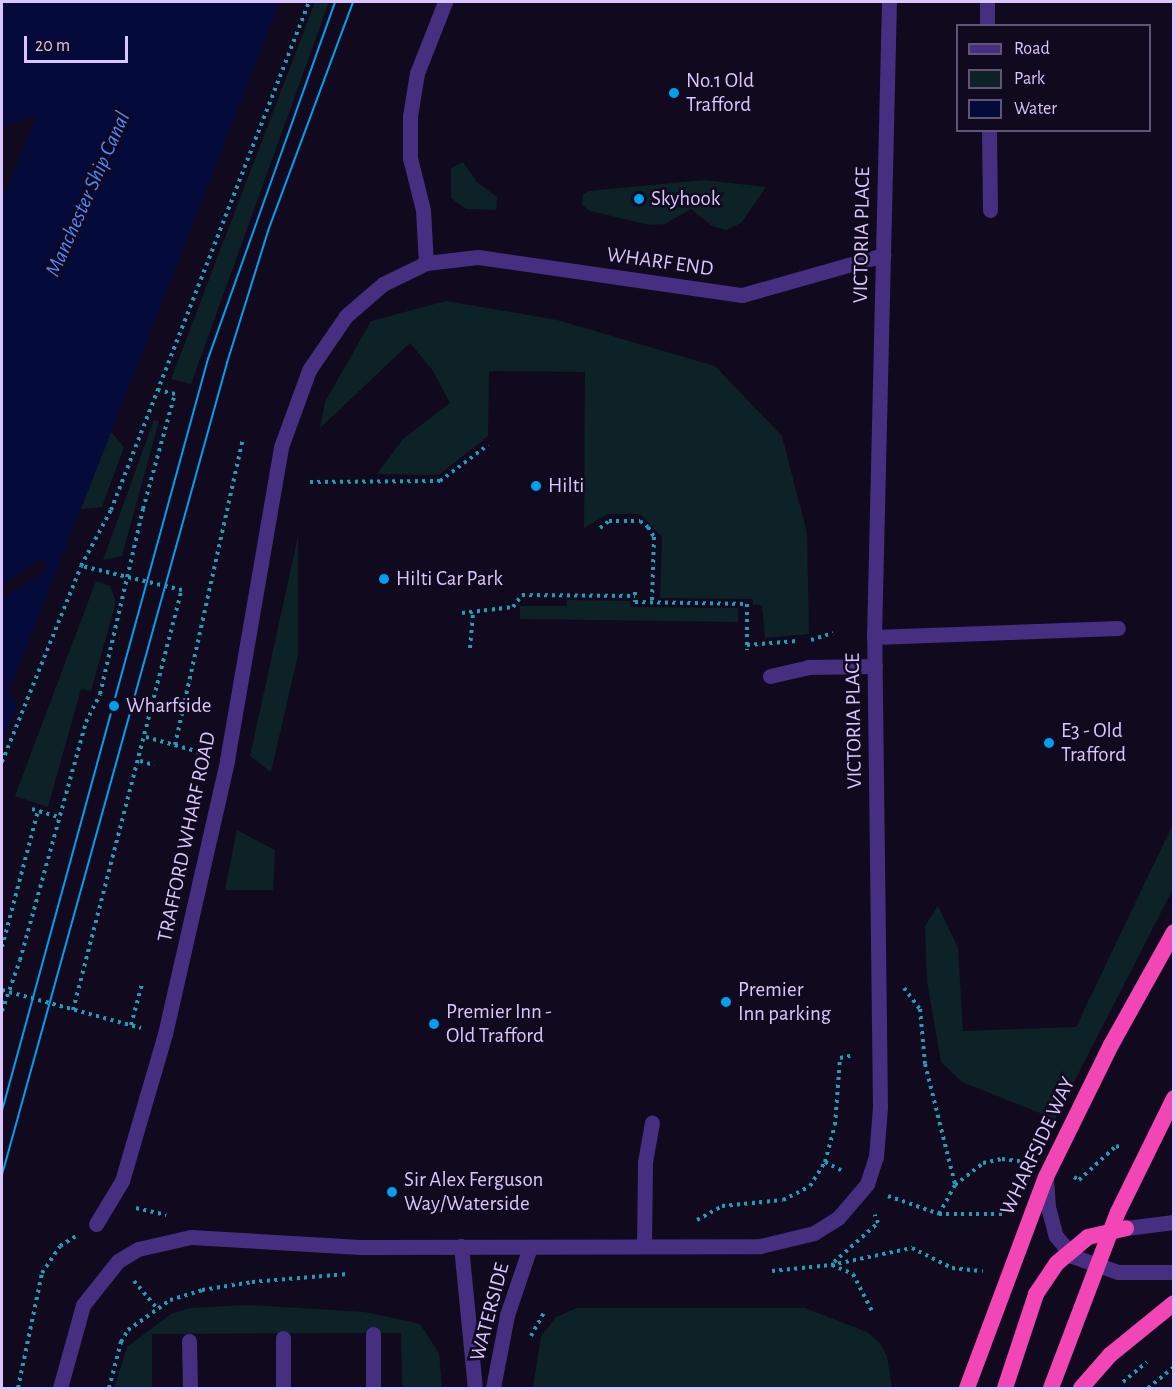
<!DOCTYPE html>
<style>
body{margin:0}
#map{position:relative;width:1175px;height:1390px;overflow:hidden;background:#11091d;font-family:"Alegreya Sans",sans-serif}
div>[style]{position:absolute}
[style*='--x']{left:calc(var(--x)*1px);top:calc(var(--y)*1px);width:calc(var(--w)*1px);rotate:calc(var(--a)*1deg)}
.green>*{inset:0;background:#0c2227}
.water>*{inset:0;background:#040b3b}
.pier>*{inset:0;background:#11091d}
.path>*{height:4px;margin-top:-2px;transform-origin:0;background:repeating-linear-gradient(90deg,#209db8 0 3px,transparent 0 7.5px)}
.service>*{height:15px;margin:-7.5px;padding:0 7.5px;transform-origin:7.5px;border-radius:7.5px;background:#462f81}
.pedestrian>*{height:15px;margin:-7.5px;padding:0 7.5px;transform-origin:7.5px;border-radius:7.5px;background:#462f81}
.minor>*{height:15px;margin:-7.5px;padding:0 7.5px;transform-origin:7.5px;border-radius:7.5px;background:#462f81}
.tertiary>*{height:15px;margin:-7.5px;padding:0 7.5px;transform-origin:7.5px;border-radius:7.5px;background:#462f81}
.trunk>*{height:16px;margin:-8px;padding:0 8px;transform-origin:8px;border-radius:8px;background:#f346b6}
.tram>*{height:1.5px;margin:-0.75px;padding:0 0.75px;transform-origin:0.75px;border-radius:0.75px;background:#009ff0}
.dots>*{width:16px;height:16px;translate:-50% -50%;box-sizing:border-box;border:3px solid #11091d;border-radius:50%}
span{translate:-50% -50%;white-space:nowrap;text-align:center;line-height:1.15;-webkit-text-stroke:5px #11091d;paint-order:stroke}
.poi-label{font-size:21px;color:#dac5ff}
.left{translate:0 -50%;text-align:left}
.street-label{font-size:21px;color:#dac5ff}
.water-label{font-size:22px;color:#5387ff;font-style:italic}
.frame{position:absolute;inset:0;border:3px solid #dac5ff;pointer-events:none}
.legend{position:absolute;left:956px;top:24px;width:195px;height:108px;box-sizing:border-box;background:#11091d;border:2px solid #615477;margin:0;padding:8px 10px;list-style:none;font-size:18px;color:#dac5ff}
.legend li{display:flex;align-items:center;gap:12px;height:30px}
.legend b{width:30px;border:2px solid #615477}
.scale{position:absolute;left:24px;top:36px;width:104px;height:27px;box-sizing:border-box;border:3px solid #dac5ff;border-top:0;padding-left:8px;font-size:18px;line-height:21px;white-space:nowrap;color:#dac5ff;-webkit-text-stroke:4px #11091d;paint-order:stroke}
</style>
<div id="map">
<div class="green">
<i style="clip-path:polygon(315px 2px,329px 2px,191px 384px,171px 379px)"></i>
<i style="clip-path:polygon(463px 162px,477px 182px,497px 197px,496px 210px,466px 209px,451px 198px,451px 168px)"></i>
<i style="clip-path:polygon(704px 180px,766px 187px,741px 223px,726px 230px,712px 226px,691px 209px,665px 224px,650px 225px,590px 211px,582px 205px,583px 194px,589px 191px)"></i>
<i style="clip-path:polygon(446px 301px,557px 320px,715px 366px,782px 436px,807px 533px,809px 634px,765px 638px,762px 605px,753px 605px,753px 599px,660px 598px,662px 537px,640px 514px,608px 514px,584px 528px,585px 372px,489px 371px,488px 436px,439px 475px,377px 474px,403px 439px,450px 403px,433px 371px,410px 343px,320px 428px,325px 402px,371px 321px)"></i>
<i style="clip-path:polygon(154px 420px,159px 421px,122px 556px,103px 560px)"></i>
<i style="clip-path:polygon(111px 432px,124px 447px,102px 507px,81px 509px)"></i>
<i style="clip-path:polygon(298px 536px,298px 655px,271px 772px,250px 756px)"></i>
<i style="clip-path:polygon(96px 581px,110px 586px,116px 602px,91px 691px,81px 689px,48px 807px,15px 796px)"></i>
<i style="clip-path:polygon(567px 600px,630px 601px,631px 607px,738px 608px,738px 622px,520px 619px,520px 606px,566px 606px)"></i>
<i style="clip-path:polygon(1173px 824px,1173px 889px,1055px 1119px,962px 1082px,941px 1062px,927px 982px,925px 926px,938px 906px,958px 948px,963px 1031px,1076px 1027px)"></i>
<i style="clip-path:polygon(237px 830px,275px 850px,273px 890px,225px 890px)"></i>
<i style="clip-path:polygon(248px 1305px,365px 1312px,420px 1324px,439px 1353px,442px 1388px,402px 1388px,401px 1333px,152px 1334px,152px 1388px,114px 1388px,127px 1347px,171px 1314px,189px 1308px)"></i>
<i style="clip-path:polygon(577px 1308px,805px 1308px,867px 1332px,879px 1342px,887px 1356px,892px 1388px,533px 1388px,541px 1336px,556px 1317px)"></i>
</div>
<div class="water">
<i style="clip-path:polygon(2px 2px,280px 2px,9px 691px,17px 706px,2px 744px)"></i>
</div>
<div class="pier">
<i style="clip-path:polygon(36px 116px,4px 197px,2px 127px)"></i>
<i style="clip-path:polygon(42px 558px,48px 569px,2px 599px,2px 585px)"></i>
</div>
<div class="path">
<i style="--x:310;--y:482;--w:130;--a:-0.4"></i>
<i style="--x:440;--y:481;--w:60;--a:-36.9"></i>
<i style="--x:600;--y:528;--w:11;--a:-38"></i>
<i style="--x:609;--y:521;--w:31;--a:0"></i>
<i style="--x:640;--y:521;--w:10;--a:37"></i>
<i style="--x:648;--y:527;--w:12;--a:59"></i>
<i style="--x:654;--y:537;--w:65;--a:91.8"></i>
<i style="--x:635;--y:592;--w:10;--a:90"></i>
<i style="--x:635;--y:602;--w:112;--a:1"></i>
<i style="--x:747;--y:604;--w:46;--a:90"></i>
<i style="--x:462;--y:613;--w:51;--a:-6.7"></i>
<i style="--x:513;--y:607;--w:15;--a:-53"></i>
<i style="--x:522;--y:595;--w:113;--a:0.5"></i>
<i style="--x:811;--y:640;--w:23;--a:-18"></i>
<i style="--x:747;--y:645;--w:50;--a:-4.6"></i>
<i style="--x:470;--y:648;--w:37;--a:-85"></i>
<i style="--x:146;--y:737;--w:59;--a:15.7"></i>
<i style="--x:175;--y:745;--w:314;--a:-77.5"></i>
<i style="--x:140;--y:761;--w:15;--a:16"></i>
<i style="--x:2;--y:762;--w:211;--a:-68"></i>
<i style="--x:81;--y:566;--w:64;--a:-61.8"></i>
<i style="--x:111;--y:510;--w:545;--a:-68.71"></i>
<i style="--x:32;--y:809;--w:28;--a:17"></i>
<i style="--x:2;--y:947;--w:141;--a:-75.2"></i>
<i style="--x:904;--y:988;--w:26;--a:53"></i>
<i style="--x:920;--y:1009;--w:55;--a:84.8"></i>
<i style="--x:925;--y:1064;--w:124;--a:76"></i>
<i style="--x:2;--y:990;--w:144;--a:15.3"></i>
<i style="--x:73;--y:1010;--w:434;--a:-75.5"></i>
<i style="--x:182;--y:590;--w:103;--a:-166.5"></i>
<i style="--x:2;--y:1011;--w:54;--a:-70.6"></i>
<i style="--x:20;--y:960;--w:247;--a:-74.5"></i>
<i style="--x:86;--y:722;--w:31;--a:-63"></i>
<i style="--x:100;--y:694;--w:190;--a:-76.9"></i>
<i style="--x:143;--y:509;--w:119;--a:-74.5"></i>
<i style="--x:175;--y:394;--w:17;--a:-167"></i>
<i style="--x:131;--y:1025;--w:42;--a:-75"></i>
<i style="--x:825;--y:1162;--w:22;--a:27"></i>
<i style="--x:1074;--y:1177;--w:6;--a:31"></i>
<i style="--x:1079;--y:1180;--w:50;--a:-42.6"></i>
<i style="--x:1116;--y:1146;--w:6;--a:18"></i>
<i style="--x:888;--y:1196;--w:54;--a:19.4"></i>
<i style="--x:939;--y:1214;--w:67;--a:0"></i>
<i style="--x:136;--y:1208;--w:31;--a:13"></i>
<i style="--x:939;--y:1214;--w:33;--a:-61"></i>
<i style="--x:955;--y:1185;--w:36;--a:-38"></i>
<i style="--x:983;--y:1163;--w:19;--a:-12"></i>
<i style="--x:1002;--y:1159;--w:25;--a:7"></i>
<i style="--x:697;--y:1220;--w:29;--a:-29"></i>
<i style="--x:722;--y:1206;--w:61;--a:-5.6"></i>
<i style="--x:783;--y:1200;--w:30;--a:-27"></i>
<i style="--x:810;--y:1186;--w:28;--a:-58"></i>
<i style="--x:825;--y:1162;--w:38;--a:-75"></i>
<i style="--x:835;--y:1125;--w:67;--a:-85.7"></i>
<i style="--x:840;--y:1058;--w:14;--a:-12"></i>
<i style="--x:834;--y:1262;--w:59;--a:-41.6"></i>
<i style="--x:878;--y:1223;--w:9;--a:-111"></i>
<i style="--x:832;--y:1265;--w:23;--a:23"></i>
<i style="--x:853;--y:1274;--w:42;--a:62.8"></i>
<i style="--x:772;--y:1271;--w:59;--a:-5.8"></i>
<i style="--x:831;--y:1265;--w:83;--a:-11.9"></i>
<i style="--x:912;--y:1248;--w:45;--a:26.6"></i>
<i style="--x:952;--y:1268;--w:31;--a:6"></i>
<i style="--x:134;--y:1281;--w:35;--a:50"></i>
<i style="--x:531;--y:1336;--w:29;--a:-61"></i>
<i style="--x:1123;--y:1382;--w:31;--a:-40"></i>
<i style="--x:18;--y:1388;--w:117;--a:-78.2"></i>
<i style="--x:42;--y:1273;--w:32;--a:-56"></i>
<i style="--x:60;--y:1246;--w:19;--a:-32"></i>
<i style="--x:109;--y:1388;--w:48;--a:-75.4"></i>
<i style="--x:121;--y:1342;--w:14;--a:-60"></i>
<i style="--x:128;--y:1330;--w:52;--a:-35.5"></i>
<i style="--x:170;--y:1300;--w:34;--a:-17"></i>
<i style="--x:202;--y:1290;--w:51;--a:-9.1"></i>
<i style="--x:252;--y:1282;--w:96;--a:-4.8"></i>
<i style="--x:1148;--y:1388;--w:33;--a:-39"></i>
</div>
<div class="service">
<i style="--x:987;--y:2;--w:24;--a:90"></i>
<i style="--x:989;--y:130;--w:80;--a:89.3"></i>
<i style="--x:874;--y:637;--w:244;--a:-2.1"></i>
<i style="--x:770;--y:676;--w:39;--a:-13"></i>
<i style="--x:808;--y:667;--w:67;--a:-0.9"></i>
<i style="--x:644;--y:1246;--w:84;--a:-89.3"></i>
<i style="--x:645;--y:1162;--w:40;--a:-80"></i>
<i style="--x:373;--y:1334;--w:54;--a:90"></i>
<i style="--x:283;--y:1338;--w:50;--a:90"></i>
<i style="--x:189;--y:1341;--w:47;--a:88.8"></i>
</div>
<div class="pedestrian">
<i style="--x:96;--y:1224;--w:50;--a:-58.8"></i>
<i style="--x:122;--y:1181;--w:153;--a:-73.7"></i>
<i style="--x:165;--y:1034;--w:281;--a:-77.2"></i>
<i style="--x:227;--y:760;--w:318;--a:-80.2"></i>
</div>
<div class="minor">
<i style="--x:445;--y:2;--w:76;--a:111.5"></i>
<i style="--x:417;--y:73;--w:44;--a:99.2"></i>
<i style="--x:410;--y:116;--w:42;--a:90"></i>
<i style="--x:410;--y:158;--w:54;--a:76"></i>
<i style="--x:423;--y:210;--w:53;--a:86.8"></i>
<i style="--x:426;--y:263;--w:52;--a:-6.6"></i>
<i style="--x:478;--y:257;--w:267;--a:8.2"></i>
<i style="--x:742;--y:295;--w:147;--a:-15.8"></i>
<i style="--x:281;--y:447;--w:82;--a:-70"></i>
<i style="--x:309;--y:370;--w:65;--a:-55.6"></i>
<i style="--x:346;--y:316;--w:49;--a:-40.9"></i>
<i style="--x:383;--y:284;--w:48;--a:-26"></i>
<i style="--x:1046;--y:1178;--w:29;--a:86"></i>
<i style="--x:1048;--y:1207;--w:30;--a:75"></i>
<i style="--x:1056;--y:1236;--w:26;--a:51"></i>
<i style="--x:1072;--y:1256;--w:49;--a:19.2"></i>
<i style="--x:1118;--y:1272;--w:56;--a:0"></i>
<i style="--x:1126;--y:1228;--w:48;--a:-7.1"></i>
<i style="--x:461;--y:1246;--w:143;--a:84.4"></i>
<i style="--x:493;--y:1388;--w:74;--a:-79.1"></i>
<i style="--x:507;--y:1315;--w:72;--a:-71.3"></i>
</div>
<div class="tertiary">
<i style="--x:60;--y:1388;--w:86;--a:-74.5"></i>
<i style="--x:83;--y:1305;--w:56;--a:-51.5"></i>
<i style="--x:118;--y:1261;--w:23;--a:-31"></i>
<i style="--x:138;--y:1249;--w:54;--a:-12.8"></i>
<i style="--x:191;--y:1237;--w:169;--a:3.4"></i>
<i style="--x:360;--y:1247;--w:400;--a:-0.1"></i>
<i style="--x:760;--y:1246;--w:56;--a:-13.5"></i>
<i style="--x:814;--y:1233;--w:28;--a:-32"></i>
<i style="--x:838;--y:1218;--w:45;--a:-49.5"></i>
<i style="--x:867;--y:1184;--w:28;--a:-72"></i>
<i style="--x:876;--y:1157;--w:50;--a:-85.4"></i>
<i style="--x:880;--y:1107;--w:470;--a:-90.7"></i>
<i style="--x:874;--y:637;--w:635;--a:-88.65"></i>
</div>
<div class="trunk">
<i style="--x:967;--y:1388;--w:225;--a:-69.5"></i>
<i style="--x:1046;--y:1177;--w:147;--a:-63.8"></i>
<i style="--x:1111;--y:1045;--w:129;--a:-60.9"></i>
<i style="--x:1005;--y:1388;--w:99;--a:-71.7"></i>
<i style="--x:1036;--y:1294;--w:37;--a:-56"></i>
<i style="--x:1057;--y:1263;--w:40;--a:-40"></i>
<i style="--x:1088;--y:1237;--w:39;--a:-13"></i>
<i style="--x:1051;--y:1388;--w:188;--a:-69.2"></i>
<i style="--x:1118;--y:1212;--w:127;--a:-63.8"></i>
<i style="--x:1081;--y:1388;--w:44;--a:-48.7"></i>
<i style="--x:1110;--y:1355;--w:82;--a:-39.1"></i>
</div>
<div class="tram">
<i style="--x:2;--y:1111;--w:780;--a:-74.68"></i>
<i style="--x:208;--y:359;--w:379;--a:-70.4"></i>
<i style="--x:2;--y:1175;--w:843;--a:-74.51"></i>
<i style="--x:227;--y:363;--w:138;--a:-72.7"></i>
<i style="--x:268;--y:231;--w:244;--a:-69.6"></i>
</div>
<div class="dots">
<i style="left:674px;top:93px;background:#009ff0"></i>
<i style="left:639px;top:199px;background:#009ff0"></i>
<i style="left:536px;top:486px;background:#009ff0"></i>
<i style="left:384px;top:579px;background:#009ff0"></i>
<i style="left:114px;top:706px;background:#009ff0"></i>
<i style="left:1049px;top:743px;background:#009ff0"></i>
<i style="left:726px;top:1002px;background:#009ff0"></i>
<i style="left:434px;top:1024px;background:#009ff0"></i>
<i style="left:392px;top:1192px;background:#009ff0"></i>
</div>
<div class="poi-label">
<span class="left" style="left:686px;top:93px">No.1 Old<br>Trafford</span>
<span class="left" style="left:651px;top:199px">Skyhook</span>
<span class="left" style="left:548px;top:486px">Hilti</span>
<span class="left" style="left:396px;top:579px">Hilti Car Park</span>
<span class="left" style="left:126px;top:706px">Wharfside</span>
<span class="left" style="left:1061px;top:743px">E3 - Old<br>Trafford</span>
<span class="left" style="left:738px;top:1002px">Premier<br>Inn parking</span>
<span class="left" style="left:446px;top:1024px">Premier Inn -<br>Old Trafford</span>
<span class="left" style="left:404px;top:1192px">Sir Alex Ferguson<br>Way/Waterside</span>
</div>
<div class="street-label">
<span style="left:862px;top:235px;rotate:-89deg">VICTORIA PLACE</span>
<span style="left:660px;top:262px;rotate:8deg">WHARF END</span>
<span style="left:854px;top:721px;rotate:-91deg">VICTORIA PLACE</span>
<span style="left:187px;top:837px;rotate:-78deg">TRAFFORD WHARF ROAD</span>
<span style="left:1038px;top:1146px;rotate:-65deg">WHARFSIDE WAY</span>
<span style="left:490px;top:1312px;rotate:-75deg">WATERSIDE</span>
</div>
<div class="water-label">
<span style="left:88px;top:194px;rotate:-66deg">Manchester Ship Canal</span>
</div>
<div class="frame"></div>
<ul class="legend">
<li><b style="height:8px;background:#462f81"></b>Road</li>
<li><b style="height:16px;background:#0c2227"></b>Park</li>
<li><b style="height:16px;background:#040b3b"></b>Water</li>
</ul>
<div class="scale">20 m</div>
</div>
